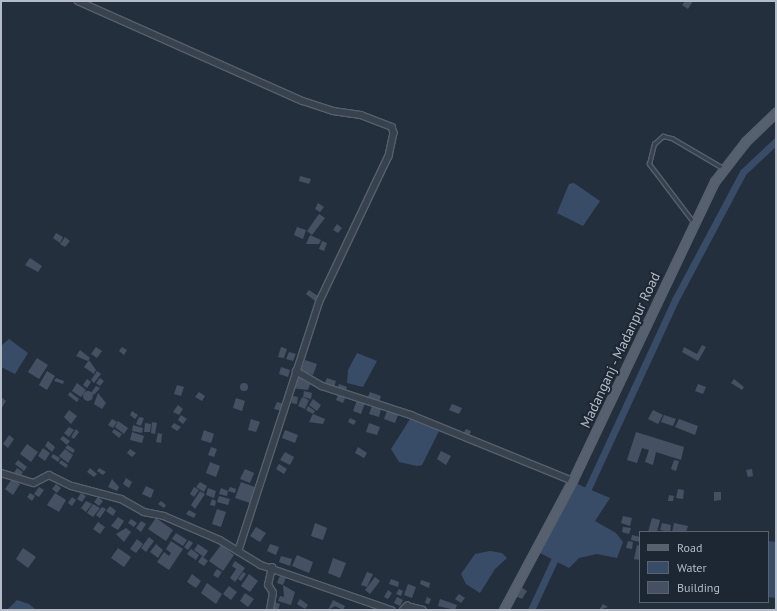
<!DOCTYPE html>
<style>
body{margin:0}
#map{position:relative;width:777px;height:611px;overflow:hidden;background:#242f3e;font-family:"PT Sans",sans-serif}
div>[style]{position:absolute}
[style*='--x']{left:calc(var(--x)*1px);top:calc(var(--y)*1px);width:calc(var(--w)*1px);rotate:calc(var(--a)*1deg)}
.water>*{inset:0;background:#394c67}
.canal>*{height:7px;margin:-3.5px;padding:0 3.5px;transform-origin:3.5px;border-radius:3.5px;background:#394c67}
.building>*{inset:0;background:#455162}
.round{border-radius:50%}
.roads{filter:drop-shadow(1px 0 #565f6c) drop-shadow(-1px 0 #565f6c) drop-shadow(0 1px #565f6c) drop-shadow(0 -1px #565f6c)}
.lane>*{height:2.5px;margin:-1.25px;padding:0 1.25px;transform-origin:1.25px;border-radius:1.25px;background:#38414e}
.street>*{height:5.5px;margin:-2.75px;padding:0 2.75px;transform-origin:2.75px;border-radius:2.75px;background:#38414e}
.primary>*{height:8px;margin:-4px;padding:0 4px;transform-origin:4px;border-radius:4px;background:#56606e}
span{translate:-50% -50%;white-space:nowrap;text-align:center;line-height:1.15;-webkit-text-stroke:4px #1d2633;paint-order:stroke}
.street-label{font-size:14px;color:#b4bcc9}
.frame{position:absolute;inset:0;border:2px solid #b4bcc9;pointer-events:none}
.legend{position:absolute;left:639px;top:531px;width:130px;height:72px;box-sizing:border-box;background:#1d2633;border:1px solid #59626f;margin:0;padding:5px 7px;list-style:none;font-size:12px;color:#b4bcc9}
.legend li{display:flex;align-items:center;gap:8px;height:20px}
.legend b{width:20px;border:1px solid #59626f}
</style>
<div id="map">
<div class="water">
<i style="clip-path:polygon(574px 183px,600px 201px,583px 226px,557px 213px,569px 184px)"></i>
<i style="clip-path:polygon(9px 339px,28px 353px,15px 374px,1px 367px,1px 346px)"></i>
<i style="clip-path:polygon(357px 353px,377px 361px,363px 387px,347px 383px,348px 370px)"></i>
<i style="clip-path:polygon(410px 419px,439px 431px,422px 465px,417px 466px,399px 462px,391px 449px)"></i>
<i style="clip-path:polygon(575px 483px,610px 498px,595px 521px,616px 533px,623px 542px,617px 558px,597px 554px,579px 558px,569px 568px,540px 553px)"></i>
<i style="clip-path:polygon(768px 541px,776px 542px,776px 598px,768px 597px)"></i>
<i style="clip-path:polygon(490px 551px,502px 553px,507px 558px,495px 569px,480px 593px,466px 584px,461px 574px,475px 554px)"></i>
<i style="clip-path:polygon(17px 600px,29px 604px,36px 610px,7px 610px)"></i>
</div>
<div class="canal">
<i style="--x:584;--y:497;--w:217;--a:-65.2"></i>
<i style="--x:675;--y:300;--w:145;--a:-62"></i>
<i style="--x:743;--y:172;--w:45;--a:-43.2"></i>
<i style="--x:531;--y:610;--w:62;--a:-65.1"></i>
</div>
<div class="building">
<i style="clip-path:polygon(685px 1px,693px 1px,688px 9px,682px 5px)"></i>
<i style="clip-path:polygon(300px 176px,311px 179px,309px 184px,299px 181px)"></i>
<i style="clip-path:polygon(318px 203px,324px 207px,320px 212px,315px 209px)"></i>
<i style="clip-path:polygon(319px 214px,325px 218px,312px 235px,307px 231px)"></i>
<i style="clip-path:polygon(337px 224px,342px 228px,338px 233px,333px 230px)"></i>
<i style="clip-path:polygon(297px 227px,306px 230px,303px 239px,294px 235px)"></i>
<i style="clip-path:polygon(56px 233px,63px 237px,60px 243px,53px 238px)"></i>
<i style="clip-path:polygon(310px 235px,321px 240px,319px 244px,306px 244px)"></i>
<i style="clip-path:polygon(65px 237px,70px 241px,65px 247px,60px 244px)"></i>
<i style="clip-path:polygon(322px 241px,327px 243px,324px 251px,319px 249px)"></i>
<i style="clip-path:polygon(30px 258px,42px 266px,38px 272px,25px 265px)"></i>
<i style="clip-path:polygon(309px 290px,318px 296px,315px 301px,306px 294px)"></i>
<i style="clip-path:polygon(702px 345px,706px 347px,698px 361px,682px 352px,684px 347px,697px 354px)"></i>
<i style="clip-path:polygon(96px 347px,102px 351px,97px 358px,91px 354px)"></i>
<i style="clip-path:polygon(122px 347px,127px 350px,124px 355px,119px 351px)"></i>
<i style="clip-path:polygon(281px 347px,287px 349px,284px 358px,278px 357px)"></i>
<i style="clip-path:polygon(80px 350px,90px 358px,88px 361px,76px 356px)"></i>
<i style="clip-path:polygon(289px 352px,296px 354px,293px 361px,286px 359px)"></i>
<i style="clip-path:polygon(37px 358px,48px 365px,39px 379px,28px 372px)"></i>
<i style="clip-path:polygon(89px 360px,96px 370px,94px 374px,84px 367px)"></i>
<i style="clip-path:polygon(305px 360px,317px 364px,313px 375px,301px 371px)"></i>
<i style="clip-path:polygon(281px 367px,290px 370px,288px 377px,279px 374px)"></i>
<i style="clip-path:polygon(47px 371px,55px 376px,47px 390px,39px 385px)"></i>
<i style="clip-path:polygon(97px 371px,101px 374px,94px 383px,91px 380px)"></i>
<i style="clip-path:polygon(297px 374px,311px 382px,308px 390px,291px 388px)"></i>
<i style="clip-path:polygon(56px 378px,64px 381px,63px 384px,54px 381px)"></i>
<i style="clip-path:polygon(100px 378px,104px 381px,100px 386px,96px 383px)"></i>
<i style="clip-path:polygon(327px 378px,336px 381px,334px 388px,324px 385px)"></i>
<i style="clip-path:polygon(87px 379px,91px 382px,87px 388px,83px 385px)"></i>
<i style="clip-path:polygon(734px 379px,744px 387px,742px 390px,731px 383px)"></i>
<i class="round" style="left:240px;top:383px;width:8px;height:8px"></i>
<i style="clip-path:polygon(77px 383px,86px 390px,81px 397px,72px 391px)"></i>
<i style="clip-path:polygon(339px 384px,347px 387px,345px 393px,337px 390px)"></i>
<i style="clip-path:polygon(698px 384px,706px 387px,703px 394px,695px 391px)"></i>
<i style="clip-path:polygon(177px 385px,184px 387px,181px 396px,174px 394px)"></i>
<i style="clip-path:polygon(96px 386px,100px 388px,94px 395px,91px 393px)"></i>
<i class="round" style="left:83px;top:391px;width:10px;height:10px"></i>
<i style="clip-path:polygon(304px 391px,312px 393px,311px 399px,303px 397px)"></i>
<i style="clip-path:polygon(70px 392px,79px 399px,77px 402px,68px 395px)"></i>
<i style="clip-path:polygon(199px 392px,205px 396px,202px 401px,195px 397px)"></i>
<i style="clip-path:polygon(370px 392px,381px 396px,378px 405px,366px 401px)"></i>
<i style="clip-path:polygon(98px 393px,106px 403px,102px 409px,94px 404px)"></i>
<i style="clip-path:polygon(339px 393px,346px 396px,343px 403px,336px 400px)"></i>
<i style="clip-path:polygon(293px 396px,298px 397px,297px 404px,291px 403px)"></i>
<i style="clip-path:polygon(1px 397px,6px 401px,1px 409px)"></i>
<i style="clip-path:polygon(302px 397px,309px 400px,305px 409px,298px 406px)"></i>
<i style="clip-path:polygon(236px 398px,245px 401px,242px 411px,233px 408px)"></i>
<i style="clip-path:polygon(313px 399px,321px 405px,317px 411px,309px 405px)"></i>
<i style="clip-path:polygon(357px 400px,365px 403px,361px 414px,353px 411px)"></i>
<i style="clip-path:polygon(277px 402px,284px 404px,282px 411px,274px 409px)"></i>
<i style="clip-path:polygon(452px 404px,462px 408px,459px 414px,449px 410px)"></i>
<i style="clip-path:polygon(178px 405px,183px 409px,179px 415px,173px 412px)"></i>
<i style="clip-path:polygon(308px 406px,315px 411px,313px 414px,306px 410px)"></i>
<i style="clip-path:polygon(372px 406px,381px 409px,379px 417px,369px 414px)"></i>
<i style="clip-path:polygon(69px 410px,77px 416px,71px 424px,64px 417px)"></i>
<i style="clip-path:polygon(653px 410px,663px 415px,658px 424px,648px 419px)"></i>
<i style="clip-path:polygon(132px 411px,138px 415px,135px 419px,130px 415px)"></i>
<i style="clip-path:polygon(387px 411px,398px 415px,395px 423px,384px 419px)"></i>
<i style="clip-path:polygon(313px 414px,325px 419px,323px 424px,309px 422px)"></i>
<i style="clip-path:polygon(181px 415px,187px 419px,183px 424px,178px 420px)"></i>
<i style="clip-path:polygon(664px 415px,676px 419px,673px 426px,661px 422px)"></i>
<i style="clip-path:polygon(139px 417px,144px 418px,141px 426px,136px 424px)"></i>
<i style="clip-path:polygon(350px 418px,356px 421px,354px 425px,348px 422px)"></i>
<i style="clip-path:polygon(112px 419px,117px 422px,113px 428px,108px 425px)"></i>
<i style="clip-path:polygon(251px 419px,260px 422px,256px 432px,248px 430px)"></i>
<i style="clip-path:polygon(679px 419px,698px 426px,695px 435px,675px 427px)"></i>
<i style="clip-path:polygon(118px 421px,128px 428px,124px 434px,115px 427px)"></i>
<i style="clip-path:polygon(152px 422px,157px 423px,155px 434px,151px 433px)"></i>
<i style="clip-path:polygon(145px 423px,151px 424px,150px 432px,144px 432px)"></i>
<i style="clip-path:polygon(174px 423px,181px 427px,177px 431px,171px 427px)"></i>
<i style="clip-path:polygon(369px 423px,380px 427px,377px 435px,366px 432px)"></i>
<i style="clip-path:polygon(133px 425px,143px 428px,142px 433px,132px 431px)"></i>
<i style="clip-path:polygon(69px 427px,74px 430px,69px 437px,64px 433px)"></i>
<i style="clip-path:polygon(76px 429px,79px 432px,74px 439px,71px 437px)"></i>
<i style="clip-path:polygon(114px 429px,122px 434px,119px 438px,112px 432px)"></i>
<i style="clip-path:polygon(466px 429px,471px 431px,469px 436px,463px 434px)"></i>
<i style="clip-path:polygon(204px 430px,214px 434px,211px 443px,201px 440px)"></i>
<i style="clip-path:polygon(285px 430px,298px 435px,295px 443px,282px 438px)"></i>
<i style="clip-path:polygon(132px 432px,144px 436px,142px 443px,130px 440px)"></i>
<i style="clip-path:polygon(636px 432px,684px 447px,681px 460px,656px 452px,653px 465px,645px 462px,649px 450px,642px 448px,637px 463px,627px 460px)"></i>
<i style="clip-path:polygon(158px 433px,162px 434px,161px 443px,156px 442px)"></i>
<i style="clip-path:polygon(9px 435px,14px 439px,8px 448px,3px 444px)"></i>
<i style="clip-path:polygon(63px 436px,70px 441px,67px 445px,60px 439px)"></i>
<i style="clip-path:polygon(48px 441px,55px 447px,52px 452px,45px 446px)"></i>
<i style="clip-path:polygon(27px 444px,38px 452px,31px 462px,20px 454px)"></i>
<i style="clip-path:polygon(68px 445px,75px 450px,73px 453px,65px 448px)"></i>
<i style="clip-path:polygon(211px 447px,217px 449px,214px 457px,208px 455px)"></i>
<i style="clip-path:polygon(358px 447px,367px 453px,364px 458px,355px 453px)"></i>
<i style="clip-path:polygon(43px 448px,50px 453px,45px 461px,38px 456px)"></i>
<i style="clip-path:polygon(65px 449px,73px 455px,68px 463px,59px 456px)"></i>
<i style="clip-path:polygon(130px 449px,136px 453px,132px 457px,127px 453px)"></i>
<i style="clip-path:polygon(441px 451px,451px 456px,446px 465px,437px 459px)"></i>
<i style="clip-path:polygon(285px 452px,294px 457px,290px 465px,280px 460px)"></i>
<i style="clip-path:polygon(53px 454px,60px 458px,58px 462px,51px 457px)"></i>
<i style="clip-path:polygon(18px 460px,27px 467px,24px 471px,15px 464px)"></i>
<i style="clip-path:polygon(61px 460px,68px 465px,66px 468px,59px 463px)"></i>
<i style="clip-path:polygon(674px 460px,679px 461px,676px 471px,671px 469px)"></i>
<i style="clip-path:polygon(210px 462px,220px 466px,216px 477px,206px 473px)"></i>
<i style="clip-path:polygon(279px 464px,287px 469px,284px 474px,276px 469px)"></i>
<i style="clip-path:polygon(17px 468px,23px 472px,18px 480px,12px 476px)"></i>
<i style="clip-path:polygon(90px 468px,97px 474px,94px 477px,87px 472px)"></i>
<i style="clip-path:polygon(99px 468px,106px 472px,103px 475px,97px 471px)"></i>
<i style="clip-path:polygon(245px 469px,254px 473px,250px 483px,240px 479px)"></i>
<i style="clip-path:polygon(752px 469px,753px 476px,748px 477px,746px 470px)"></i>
<i style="clip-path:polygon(126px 478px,132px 482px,129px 488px,123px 484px)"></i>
<i style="clip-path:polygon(12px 479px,20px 484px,13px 495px,5px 489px)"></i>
<i style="clip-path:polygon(112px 479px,119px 487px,117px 491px,108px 487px)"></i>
<i style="clip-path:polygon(200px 482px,207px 486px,204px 492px,196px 487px)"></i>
<i style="clip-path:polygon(241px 482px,255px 487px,250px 503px,235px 498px)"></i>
<i style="clip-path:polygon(56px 484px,61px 488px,57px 493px,52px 489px)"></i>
<i style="clip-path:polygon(146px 486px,154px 490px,151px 498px,142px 494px)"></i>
<i style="clip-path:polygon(39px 487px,44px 490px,39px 497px,34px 494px)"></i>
<i style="clip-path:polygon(194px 487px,199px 490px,194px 497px,190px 494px)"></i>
<i style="clip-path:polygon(230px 487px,236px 489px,235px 493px,228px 491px)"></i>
<i style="clip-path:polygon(208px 488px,216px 491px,214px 498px,206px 495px)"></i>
<i style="clip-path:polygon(221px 488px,228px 491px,227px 496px,219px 494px)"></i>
<i style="clip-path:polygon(678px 489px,684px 490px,683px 499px,676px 498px)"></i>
<i style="clip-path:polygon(200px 491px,205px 494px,195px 509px,191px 505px)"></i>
<i style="clip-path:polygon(714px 492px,721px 492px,721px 500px,714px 501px)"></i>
<i style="clip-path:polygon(30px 493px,35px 496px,32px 501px,27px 497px)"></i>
<i style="clip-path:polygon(55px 493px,66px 500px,59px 512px,47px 505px)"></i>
<i style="clip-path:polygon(81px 493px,86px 496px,82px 502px,77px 499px)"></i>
<i style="clip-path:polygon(669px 495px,674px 496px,673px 501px,668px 501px)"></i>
<i style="clip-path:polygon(219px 496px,230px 499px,228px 505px,217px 502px)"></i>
<i style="clip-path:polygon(72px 497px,76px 500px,72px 506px,68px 503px)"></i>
<i style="clip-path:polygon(98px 497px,103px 501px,99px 506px,94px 502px)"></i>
<i style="clip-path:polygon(212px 499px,216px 501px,215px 506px,210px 505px)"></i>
<i style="clip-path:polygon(86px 501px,92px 504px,86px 512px,81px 508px)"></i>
<i style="clip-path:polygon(161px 501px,166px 505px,164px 508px,158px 504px)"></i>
<i style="clip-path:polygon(93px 504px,100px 508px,93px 517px,87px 513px)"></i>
<i style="clip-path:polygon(110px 506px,116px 511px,113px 516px,106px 511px)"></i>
<i style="clip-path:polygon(102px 507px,106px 509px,100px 518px,96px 515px)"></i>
<i style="clip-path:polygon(217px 509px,226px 512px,221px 527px,212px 524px)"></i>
<i style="clip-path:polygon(189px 510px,196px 514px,194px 518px,186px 514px)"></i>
<i style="clip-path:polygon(623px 516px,632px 518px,630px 526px,621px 523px)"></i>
<i style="clip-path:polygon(118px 517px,124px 521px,118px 530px,111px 526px)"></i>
<i style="clip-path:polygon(156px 518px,173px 530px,166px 541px,148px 529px)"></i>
<i style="clip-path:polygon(652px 518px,660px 520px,657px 532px,648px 532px)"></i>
<i style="clip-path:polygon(131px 519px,137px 523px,134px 527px,128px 523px)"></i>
<i style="clip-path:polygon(141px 521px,146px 524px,141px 532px,136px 528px)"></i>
<i style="clip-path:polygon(98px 522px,105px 527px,100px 534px,93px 529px)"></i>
<i style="clip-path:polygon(315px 523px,327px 528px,323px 540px,311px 536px)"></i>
<i style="clip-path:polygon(662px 523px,671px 525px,670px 532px,660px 530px)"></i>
<i style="clip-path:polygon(674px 523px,688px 526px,686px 532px,672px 532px)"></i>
<i style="clip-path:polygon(256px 527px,266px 533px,260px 542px,250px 536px)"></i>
<i style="clip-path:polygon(623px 527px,631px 528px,629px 534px,622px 532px)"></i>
<i style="clip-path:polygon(126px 528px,131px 532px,124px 542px,116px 534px)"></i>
<i style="clip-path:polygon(176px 533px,187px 540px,183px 546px,172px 539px)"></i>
<i style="clip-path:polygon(632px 535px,640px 537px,640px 542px,631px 540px)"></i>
<i style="clip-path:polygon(149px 537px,154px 541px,146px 552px,141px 548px)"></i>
<i style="clip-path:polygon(137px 539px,143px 544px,136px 553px,130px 549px)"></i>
<i style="clip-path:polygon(189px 540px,193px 543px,188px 550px,184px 547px)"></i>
<i style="clip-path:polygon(171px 541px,183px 549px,169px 570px,157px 562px,164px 552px,169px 556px,171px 553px,166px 549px)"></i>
<i style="clip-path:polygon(628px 541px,633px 542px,632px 549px,626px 548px)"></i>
<i style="clip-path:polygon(156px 544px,163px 550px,158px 558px,150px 552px)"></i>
<i style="clip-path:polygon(198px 544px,208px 551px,204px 557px,194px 550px)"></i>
<i style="clip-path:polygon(270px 544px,279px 547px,276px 555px,267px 551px)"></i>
<i style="clip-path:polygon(221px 545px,234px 555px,223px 571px,209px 561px)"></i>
<i style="clip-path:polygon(637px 545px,640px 546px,640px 560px,634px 559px)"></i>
<i style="clip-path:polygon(23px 548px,36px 557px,28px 568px,16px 559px)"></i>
<i style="clip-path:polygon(118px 548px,131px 557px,124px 567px,111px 558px)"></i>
<i style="clip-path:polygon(191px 549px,199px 555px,196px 560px,187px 554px)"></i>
<i style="clip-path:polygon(297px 555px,313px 562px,309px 573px,292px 566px)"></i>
<i style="clip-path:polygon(202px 556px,208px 561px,204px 566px,198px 562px)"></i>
<i style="clip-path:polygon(281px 556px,292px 559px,290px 566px,279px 562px)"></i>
<i style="clip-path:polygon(333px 558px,346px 563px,340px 578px,328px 573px)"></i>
<i style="clip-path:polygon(235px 561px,245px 568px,235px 582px,230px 578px,236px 569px,232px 566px)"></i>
<i style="clip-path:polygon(217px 569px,222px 572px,218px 578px,213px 575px)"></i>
<i style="clip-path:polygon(243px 572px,246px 574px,241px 581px,238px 579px)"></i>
<i style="clip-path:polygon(367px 572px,373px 574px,367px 587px,361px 585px)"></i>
<i style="clip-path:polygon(281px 573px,287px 575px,283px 585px,277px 583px)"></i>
<i style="clip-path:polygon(192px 574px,201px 581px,196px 588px,187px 582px)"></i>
<i style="clip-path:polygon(249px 574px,258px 581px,250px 592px,241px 586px)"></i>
<i style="clip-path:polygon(375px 577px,380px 581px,370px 594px,365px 590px)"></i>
<i style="clip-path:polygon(391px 579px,399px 582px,398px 587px,389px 584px)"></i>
<i style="clip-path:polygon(421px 580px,430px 583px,429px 588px,420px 584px)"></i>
<i style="clip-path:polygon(207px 583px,222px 594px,216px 604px,201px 593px)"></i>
<i style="clip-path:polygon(408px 584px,416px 587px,412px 598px,404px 595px)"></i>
<i style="clip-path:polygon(283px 585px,295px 592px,291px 605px,278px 601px,280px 596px,284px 597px)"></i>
<i style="clip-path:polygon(229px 586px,237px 592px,231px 600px,223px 594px)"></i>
<i style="clip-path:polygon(521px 587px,527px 591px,522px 599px,515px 596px)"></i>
<i style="clip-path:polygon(399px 589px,403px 591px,401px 596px,396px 594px)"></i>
<i style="clip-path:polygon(388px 590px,392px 593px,388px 599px,384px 597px)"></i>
<i style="clip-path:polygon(245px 593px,254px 599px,248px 607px,240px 601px)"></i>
<i style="clip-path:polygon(459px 594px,465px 598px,461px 603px,455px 599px)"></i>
<i style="clip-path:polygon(397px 597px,403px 600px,400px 606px,394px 603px)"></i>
<i style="clip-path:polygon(427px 597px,431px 599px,429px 604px,425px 603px)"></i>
<i style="clip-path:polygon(300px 599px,308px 605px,305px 609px,297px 604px)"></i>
<i style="clip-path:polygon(440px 599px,457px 605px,455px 610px,438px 606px)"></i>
<i style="clip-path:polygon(333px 600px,345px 606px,343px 610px,335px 606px,328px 610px)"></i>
<i style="clip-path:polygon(274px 602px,280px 604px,278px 610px,271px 610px)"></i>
<i style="clip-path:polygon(603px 604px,608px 607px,599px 610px)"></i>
</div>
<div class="roads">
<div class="lane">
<i style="--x:693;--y:222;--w:73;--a:-127.2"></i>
<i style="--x:649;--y:164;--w:21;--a:-76"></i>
<i style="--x:654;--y:144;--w:12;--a:-42"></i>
<i style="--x:663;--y:136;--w:9;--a:13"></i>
<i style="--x:672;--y:138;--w:59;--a:30.5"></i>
</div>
<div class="street">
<i style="--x:78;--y:1;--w:246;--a:24"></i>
<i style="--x:303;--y:101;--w:32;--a:18"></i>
<i style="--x:333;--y:111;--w:28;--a:8"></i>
<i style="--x:361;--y:115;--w:33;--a:21"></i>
<i style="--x:392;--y:127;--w:6;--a:72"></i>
<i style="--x:394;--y:133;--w:24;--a:102"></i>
<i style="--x:389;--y:156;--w:161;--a:115.4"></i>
<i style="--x:320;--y:301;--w:262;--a:108"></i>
<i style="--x:296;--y:371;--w:30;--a:30"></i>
<i style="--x:322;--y:386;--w:94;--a:18"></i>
<i style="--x:411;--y:415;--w:175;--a:22.2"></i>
<i style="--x:1;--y:473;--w:34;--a:17"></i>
<i style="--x:34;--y:483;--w:17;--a:-28"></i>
<i style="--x:49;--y:475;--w:25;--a:26"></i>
<i style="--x:72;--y:486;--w:51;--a:14.9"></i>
<i style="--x:121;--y:499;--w:26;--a:29"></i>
<i style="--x:144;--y:512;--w:20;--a:11"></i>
<i style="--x:164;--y:516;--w:61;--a:23.2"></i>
<i style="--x:220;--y:540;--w:48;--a:31.4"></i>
<i style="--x:261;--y:565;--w:138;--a:19.1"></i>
<i style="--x:270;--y:610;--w:17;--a:-80"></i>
<i style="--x:273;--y:593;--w:9;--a:-122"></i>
<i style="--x:268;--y:585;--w:18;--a:-77"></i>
<i style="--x:403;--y:610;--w:6;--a:-45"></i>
<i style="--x:407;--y:606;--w:16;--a:14"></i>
</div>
<div class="primary">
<i style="--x:504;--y:610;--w:146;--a:-61.9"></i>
<i style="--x:573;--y:481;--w:331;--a:-64.6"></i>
<i style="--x:715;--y:182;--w:51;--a:-52.2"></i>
<i style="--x:746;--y:142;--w:42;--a:-44"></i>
</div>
</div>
<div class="street-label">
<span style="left:620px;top:350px;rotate:-65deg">Madanganj - Madanpur Road</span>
</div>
<div class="frame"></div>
<ul class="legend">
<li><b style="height:5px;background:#56606e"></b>Road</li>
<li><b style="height:11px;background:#394c67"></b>Water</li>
<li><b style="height:11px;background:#455162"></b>Building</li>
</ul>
</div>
